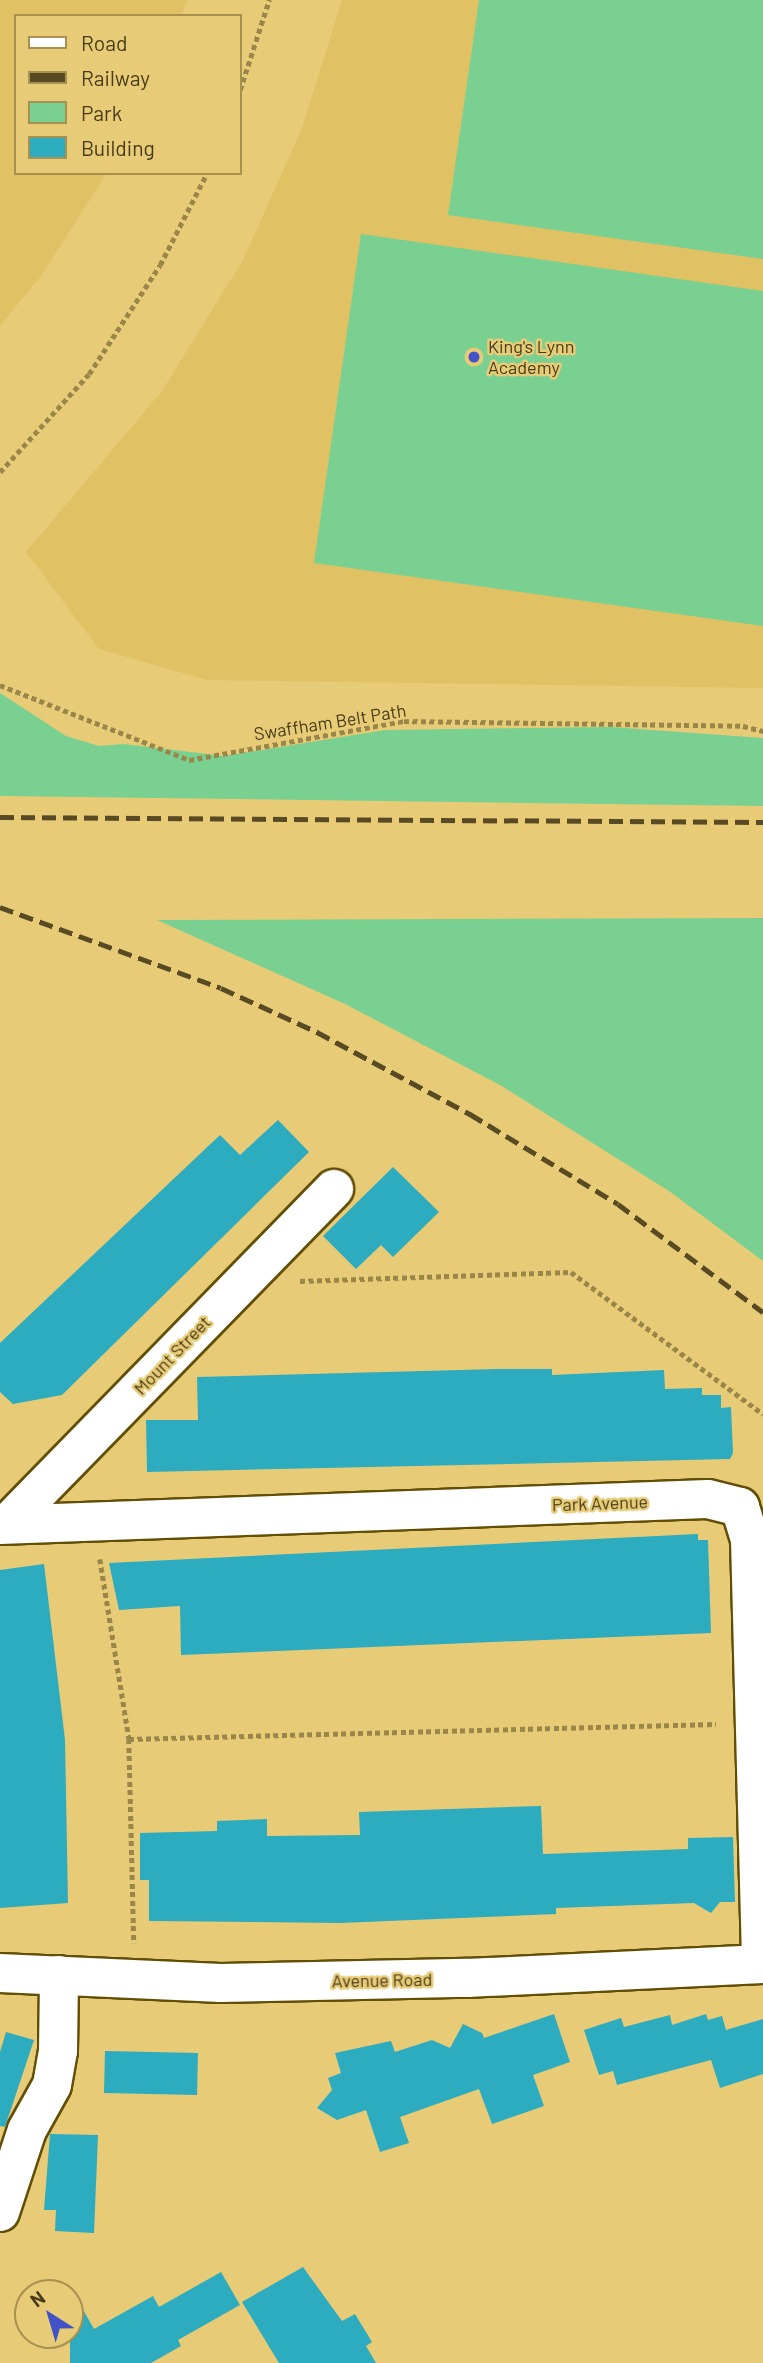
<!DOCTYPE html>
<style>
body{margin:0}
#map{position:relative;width:763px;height:2363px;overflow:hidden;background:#e7cb77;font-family:Barlow,sans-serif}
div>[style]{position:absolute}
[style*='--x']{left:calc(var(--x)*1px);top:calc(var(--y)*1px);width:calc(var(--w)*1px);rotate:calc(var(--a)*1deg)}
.built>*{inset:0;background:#e0c164}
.green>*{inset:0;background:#7ad091}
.building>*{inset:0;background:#2dabbf}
.path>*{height:4.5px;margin-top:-2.25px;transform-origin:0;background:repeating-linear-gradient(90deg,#9b864a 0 5px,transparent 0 8.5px)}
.roads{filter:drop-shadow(2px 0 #624e05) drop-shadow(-2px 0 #624e05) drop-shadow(0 2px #624e05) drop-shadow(0 -2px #624e05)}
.minor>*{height:38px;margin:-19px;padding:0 19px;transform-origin:19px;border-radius:19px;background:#fff}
.rail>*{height:5px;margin-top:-2.5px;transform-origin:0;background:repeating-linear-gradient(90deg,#584a22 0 14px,transparent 0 21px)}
.dots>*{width:19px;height:19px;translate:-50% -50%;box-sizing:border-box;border:4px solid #e7cb77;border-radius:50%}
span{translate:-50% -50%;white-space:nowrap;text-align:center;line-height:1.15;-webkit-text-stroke:5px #e7cb77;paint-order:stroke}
.poi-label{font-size:18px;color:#473b18}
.left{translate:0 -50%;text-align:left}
.street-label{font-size:18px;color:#473b18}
.legend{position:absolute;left:14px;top:14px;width:228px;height:161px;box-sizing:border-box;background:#e7cb77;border:2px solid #a79151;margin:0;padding:9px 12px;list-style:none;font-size:21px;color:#473b18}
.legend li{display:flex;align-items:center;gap:14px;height:35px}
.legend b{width:35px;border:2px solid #a79151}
.north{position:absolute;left:14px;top:2279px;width:70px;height:70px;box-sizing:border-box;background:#e7cb77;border:2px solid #a79151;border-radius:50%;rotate:323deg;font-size:19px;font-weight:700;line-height:28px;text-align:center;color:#473b18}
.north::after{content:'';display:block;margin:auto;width:24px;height:32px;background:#4153c7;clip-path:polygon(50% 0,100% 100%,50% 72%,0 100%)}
</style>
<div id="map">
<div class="built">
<i style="clip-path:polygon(0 0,187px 0,181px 16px,16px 16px,16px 173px,107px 173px,41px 276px,0 326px)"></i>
<i style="clip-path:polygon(342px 0,763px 0,763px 688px,207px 680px,99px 649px,26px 552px,162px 391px,243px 260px,302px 128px)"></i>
</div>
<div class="green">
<i style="clip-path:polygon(479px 0,763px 0,763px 259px,448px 215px)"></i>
<i style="clip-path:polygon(361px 234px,763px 291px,763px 626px,314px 563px)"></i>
<i style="clip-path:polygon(0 693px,66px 736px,99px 746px,124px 744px,224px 756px,385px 730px,611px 727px,763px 738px,763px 806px,0 796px)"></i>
<i style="clip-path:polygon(763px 918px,763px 1261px,669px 1191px,500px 1085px,345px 1004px,157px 920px)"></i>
</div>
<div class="building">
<i style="clip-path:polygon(278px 1120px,309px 1152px,62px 1395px,13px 1404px,0 1392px,0 1343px,220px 1135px,240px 1155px)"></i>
<i style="clip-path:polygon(393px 1167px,439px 1212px,393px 1257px,381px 1245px,356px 1269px,323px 1236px)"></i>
<i style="clip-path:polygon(497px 1369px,552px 1369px,552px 1375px,664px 1370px,665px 1389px,702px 1388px,702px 1395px,721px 1395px,721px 1408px,731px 1407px,733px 1453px,730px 1459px,147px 1472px,146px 1420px,198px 1420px,197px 1377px)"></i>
<i style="clip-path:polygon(698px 1534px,698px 1540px,708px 1540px,711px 1633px,181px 1655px,180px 1606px,119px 1610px,109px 1563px)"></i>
<i style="clip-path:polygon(44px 1564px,65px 1740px,68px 1903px,0 1908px,0 1570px)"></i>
<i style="clip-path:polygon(541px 1806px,543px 1854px,688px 1849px,688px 1838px,733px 1837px,735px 1902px,720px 1902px,711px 1913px,694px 1903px,556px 1908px,556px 1914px,340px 1923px,149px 1921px,149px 1880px,140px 1880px,140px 1833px,217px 1831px,217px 1821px,267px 1819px,267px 1836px,360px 1835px,359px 1812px)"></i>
<i style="clip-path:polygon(554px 2014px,570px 2062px,533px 2075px,544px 2106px,492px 2124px,479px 2089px,400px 2117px,409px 2143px,380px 2152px,366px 2110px,337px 2120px,317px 2108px,332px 2090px,328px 2078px,341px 2073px,335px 2053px,391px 2041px,395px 2052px,432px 2040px,450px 2048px,463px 2024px,482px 2033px,484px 2038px)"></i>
<i style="clip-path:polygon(706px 2014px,708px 2020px,722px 2016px,726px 2030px,763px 2019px,763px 2074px,720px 2088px,711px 2060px,617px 2085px,613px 2071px,599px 2075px,584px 2030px,621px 2018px,624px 2027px,670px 2015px,672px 2025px)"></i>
<i style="clip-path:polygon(6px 2032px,34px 2040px,5px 2127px,0 2126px,0 2052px)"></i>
<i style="clip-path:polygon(105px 2051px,198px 2053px,197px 2095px,104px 2093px)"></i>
<i style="clip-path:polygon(50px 2134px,98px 2135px,94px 2233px,55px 2231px,56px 2210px,44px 2210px)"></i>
<i style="clip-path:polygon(303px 2267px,342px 2321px,355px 2314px,372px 2342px,366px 2346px,376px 2363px,279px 2363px,242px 2302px)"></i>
<i style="clip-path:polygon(221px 2272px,240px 2305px,178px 2340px,181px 2346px,151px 2363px,70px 2363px,70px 2287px,94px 2329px,153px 2296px,159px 2307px)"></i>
</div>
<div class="path">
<i style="--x:240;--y:90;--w:95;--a:-72.1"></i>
<i style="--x:0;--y:472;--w:132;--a:-47.8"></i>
<i style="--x:89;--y:374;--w:130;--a:-56.9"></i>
<i style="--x:160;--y:265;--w:103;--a:-62.9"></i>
<i style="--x:0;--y:685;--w:203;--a:21.6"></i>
<i style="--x:189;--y:760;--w:219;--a:-10.3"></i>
<i style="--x:404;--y:721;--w:339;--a:0.8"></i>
<i style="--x:743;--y:726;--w:21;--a:14"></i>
<i style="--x:300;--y:1281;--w:271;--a:-1.9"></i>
<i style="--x:571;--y:1272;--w:239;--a:36.5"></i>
<i style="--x:100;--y:1559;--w:182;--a:80.8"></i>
<i style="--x:129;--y:1739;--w:204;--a:88.6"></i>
<i style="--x:129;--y:1739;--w:587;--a:-1.46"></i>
</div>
<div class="roads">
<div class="minor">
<i style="--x:10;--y:1521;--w:464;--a:-45.7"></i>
<i style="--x:0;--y:1525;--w:708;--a:-2.1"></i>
<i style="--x:708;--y:1499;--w:33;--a:14"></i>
<i style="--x:740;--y:1507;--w:34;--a:73"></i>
<i style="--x:750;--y:1539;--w:425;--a:88.5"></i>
<i style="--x:0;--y:1973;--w:221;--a:2.6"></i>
<i style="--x:221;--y:1983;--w:246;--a:-1.2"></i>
<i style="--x:467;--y:1978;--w:296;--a:-2.7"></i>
<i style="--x:0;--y:2212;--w:86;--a:-71.8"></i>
<i style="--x:27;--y:2130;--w:51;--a:-60.9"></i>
<i style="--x:52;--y:2085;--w:35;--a:-80"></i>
<i style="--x:58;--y:2051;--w:76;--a:-89.2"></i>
</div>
</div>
<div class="rail">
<i style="--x:0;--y:817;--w:763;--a:0.38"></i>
<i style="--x:0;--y:907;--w:235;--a:20.1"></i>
<i style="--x:221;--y:988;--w:106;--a:24.6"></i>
<i style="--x:317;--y:1032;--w:174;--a:28.2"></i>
<i style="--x:470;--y:1114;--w:173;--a:31.3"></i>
<i style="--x:618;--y:1204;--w:181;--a:36.7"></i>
</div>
<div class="dots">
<i style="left:474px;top:357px;background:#4153c7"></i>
</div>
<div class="poi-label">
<span class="left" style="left:488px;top:357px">King's Lynn<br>Academy</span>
</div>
<div class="street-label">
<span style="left:330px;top:722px;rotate:-9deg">Swaffham Belt Path</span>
<span style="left:172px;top:1355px;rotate:-46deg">Mount Street</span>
<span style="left:600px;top:1503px;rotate:-2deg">Park Avenue</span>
<span style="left:382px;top:1980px;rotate:-1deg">Avenue Road</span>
</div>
<ul class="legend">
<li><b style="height:9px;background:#fff"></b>Road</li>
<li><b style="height:9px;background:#584a22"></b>Railway</li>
<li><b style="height:19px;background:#7ad091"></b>Park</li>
<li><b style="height:19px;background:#2dabbf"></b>Building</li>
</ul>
<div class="north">N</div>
</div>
